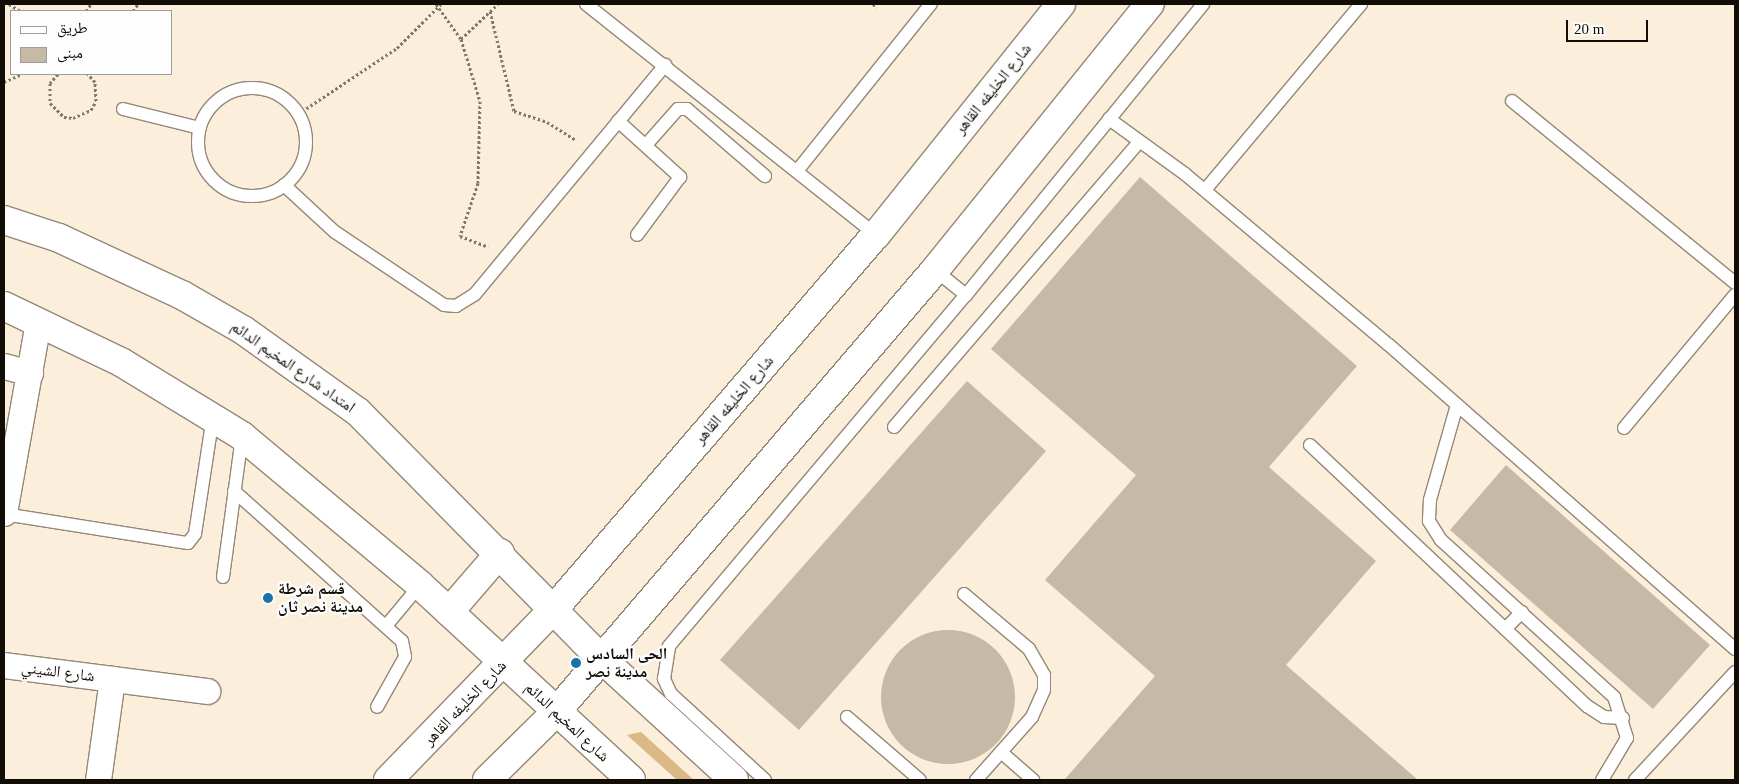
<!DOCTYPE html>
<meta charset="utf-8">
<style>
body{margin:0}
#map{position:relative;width:1739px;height:784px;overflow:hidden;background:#fbeeda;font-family:"Times New Roman","Noto Naskh Arabic",serif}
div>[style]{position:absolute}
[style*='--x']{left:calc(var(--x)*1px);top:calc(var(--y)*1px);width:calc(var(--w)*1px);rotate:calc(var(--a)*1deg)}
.green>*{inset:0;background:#dab984}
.building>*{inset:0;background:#c6b9a6}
.round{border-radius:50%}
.path>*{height:3px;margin-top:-1.5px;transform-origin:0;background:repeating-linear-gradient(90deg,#80786b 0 2.5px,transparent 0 5px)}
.roads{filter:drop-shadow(1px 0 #948877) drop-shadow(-1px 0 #948877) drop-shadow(0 1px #948877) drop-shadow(0 -1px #948877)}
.service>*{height:12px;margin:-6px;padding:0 6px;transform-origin:6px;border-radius:6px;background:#fff}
.service>.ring{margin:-6px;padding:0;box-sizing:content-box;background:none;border:12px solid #fff;border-radius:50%}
.minor>*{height:25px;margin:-12.5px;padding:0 12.5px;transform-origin:12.5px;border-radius:12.5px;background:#fff}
.primary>*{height:28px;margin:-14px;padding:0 14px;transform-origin:14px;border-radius:14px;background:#fff}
.dots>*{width:14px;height:14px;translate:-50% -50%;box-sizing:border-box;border:2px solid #fdfdfd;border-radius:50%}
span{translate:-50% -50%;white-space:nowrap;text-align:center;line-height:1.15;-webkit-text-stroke:4.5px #fdfdfd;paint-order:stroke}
.street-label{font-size:16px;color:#120e07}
.poi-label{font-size:16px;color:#120e07;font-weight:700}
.left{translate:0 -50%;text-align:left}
.frame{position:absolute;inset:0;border:5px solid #120e07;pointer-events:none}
.legend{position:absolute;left:10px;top:10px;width:162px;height:65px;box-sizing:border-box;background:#fdfdfd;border:1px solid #9f9d9b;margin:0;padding:6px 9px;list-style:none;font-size:15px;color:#120e07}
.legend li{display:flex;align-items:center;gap:10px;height:25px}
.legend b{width:25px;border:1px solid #9f9d9b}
.scale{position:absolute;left:1566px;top:20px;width:82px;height:22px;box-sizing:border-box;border:2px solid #120e07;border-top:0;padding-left:6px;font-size:15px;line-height:18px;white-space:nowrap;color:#120e07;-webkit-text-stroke:4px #fdfdfd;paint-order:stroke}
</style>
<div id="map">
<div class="green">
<i style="clip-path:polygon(641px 732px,694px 780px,677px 780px,627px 735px)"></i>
</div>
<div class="building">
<i style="clip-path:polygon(1140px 177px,1357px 366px,1269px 467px,1376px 561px,1286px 665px,1418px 780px,1065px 779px,1155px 676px,1045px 580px,1136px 475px,991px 349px)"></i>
<i style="clip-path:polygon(967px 381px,1046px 451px,799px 730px,720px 660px)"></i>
<i style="clip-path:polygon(1506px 465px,1710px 645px,1653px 709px,1450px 530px)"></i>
<i class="round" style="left:881px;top:630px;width:134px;height:134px"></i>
</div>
<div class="path">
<i style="--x:9;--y:4;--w:13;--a:32"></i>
<i style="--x:436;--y:4;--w:43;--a:54.5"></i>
<i style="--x:461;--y:39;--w:65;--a:73"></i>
<i style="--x:480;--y:101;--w:82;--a:91.4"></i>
<i style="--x:478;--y:183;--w:56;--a:108.8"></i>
<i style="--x:460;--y:236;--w:30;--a:21"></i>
<i style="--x:873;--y:4;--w:5;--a:37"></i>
<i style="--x:86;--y:11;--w:9;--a:-54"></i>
<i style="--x:133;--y:11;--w:9;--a:-54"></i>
<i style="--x:490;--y:11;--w:103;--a:76.5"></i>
<i style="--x:514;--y:111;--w:35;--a:18"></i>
<i style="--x:547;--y:122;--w:34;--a:32"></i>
<i style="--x:461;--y:39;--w:51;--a:-43.4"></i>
<i style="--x:58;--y:74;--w:12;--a:132"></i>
<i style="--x:50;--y:83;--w:20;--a:90"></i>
<i style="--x:50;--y:103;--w:20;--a:45"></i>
<i style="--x:64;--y:117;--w:9;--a:6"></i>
<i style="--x:73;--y:118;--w:20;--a:-24"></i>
<i style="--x:91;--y:110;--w:10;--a:-61"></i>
<i style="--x:96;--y:101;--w:19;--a:-93"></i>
<i style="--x:95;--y:82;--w:11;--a:-131"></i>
<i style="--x:4;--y:82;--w:20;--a:-24"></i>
<i style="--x:298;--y:114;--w:119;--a:-33.7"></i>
<i style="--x:397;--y:48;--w:62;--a:-45"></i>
</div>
<div class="roads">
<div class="service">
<i style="--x:586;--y:4;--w:371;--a:38.5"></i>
<i class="ring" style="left:198px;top:88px;width:96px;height:96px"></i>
<i style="--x:1512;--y:101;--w:288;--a:39.2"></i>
<i style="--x:123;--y:109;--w:79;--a:13.9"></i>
<i style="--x:1109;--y:119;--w:94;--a:35.9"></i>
<i style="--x:1185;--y:174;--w:266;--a:40"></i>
<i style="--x:1389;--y:345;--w:461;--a:41.3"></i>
<i style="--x:618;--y:121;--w:84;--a:42.1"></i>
<i style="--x:680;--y:177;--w:72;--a:126.6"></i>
<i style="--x:646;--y:145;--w:48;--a:-48.4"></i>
<i style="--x:678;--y:109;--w:9;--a:0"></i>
<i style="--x:687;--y:109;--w:103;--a:40.7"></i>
<i style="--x:797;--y:171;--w:214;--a:-51.3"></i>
<i style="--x:284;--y:185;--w:69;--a:42.7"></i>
<i style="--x:335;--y:232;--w:131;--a:33.8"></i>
<i style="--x:444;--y:305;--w:12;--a:5"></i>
<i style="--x:456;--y:306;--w:22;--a:-32"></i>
<i style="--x:475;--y:294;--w:298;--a:-50.3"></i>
<i style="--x:1205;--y:190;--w:243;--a:-50"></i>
<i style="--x:935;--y:270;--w:40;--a:39"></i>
<i style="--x:1457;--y:405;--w:99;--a:105.9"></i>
<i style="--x:1430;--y:500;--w:21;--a:93"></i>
<i style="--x:1429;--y:521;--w:22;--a:58"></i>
<i style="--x:1441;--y:540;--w:234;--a:42.2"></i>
<i style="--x:1614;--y:697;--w:43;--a:72.4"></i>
<i style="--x:1627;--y:738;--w:49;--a:120.8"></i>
<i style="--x:894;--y:427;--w:374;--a:-49.3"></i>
<i style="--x:1624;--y:428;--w:173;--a:-50.2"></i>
<i style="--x:1310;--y:445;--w:381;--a:43.3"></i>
<i style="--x:1587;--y:706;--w:20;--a:33"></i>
<i style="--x:1604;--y:717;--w:19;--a:3"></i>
<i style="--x:234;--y:491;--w:225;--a:41.8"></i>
<i style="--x:402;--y:641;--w:16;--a:79"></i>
<i style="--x:405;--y:657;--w:57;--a:119.2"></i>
<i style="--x:4;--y:514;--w:186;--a:9"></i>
<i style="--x:188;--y:543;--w:11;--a:-52"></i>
<i style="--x:195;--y:534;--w:118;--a:-81.3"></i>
<i style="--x:223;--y:577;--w:142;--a:-82.3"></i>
<i style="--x:964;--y:594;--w:85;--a:40.2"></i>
<i style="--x:1029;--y:649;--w:30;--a:60"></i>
<i style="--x:1044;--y:675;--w:15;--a:90"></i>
<i style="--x:1044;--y:690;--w:30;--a:114"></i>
<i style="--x:1032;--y:717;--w:84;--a:131.6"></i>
<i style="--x:386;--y:626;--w:53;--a:-50.3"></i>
<i style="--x:1505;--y:629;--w:24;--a:-45"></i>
<i style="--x:847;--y:717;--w:96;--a:40.8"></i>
<i style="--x:1001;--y:752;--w:43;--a:41.2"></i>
<i style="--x:765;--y:780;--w:127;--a:-137.5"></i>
<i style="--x:671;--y:694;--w:17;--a:-115"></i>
<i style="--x:664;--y:679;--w:33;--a:-81"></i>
<i style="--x:669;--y:646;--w:460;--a:-49.8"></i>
<i style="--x:966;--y:295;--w:375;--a:-50.8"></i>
<i style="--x:1635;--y:780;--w:147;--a:-47.2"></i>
</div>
<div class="minor">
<i style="--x:4;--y:366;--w:27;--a:15"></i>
<i style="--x:4;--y:513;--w:194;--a:-79.9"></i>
<i style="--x:4;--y:665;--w:205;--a:7.3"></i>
<i style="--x:98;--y:780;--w:102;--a:-82.1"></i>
</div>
<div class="primary">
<i style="--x:4;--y:220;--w:58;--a:18.1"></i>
<i style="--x:59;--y:238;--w:136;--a:24.9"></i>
<i style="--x:182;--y:295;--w:70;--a:29.8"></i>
<i style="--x:243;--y:330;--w:141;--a:35.5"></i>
<i style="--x:358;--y:412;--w:347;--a:45.4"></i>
<i style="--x:602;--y:659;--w:179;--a:42.5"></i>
<i style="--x:4;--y:306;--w:130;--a:25.6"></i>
<i style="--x:121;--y:362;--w:142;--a:31.4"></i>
<i style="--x:242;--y:436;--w:232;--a:39.9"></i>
<i style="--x:420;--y:585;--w:287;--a:42.7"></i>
<i style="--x:449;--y:612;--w:78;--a:-49.2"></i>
<i style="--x:388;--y:780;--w:237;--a:-45.9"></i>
<i style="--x:553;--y:610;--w:495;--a:-49.3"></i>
<i style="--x:876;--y:235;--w:296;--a:-51.3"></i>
<i style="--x:487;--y:780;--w:97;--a:-44.6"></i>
<i style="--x:556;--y:712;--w:582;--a:-49.39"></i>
<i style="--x:935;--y:270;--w:342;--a:-51.1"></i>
</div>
</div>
<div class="dots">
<i style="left:268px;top:598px;background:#1973a2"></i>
<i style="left:576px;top:663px;background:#1973a2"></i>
</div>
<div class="street-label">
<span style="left:993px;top:89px;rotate:-51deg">شارع الخليفه القاهر</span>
<span style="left:293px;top:367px;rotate:35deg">امتداد شارع المخيم الدائم</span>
<span style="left:734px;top:400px;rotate:-49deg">شارع الخليفه القاهر</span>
<span style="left:58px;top:672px;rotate:7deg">شارع الشيني</span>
<span style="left:465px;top:703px;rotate:-46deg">شارع الخليفه القاهر</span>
<span style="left:567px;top:722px;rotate:43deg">شارع المخيم الدائم</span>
</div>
<div class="poi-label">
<span class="left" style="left:278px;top:598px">قسم شرطة<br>مدينة نصر ثان</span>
<span class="left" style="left:586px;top:663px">الحى السادس<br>مدينة نصر</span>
</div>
<div class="frame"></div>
<ul class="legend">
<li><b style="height:6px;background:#fff"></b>طريق</li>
<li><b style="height:14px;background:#c6b9a6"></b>مبنى</li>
</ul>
<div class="scale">20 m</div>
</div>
